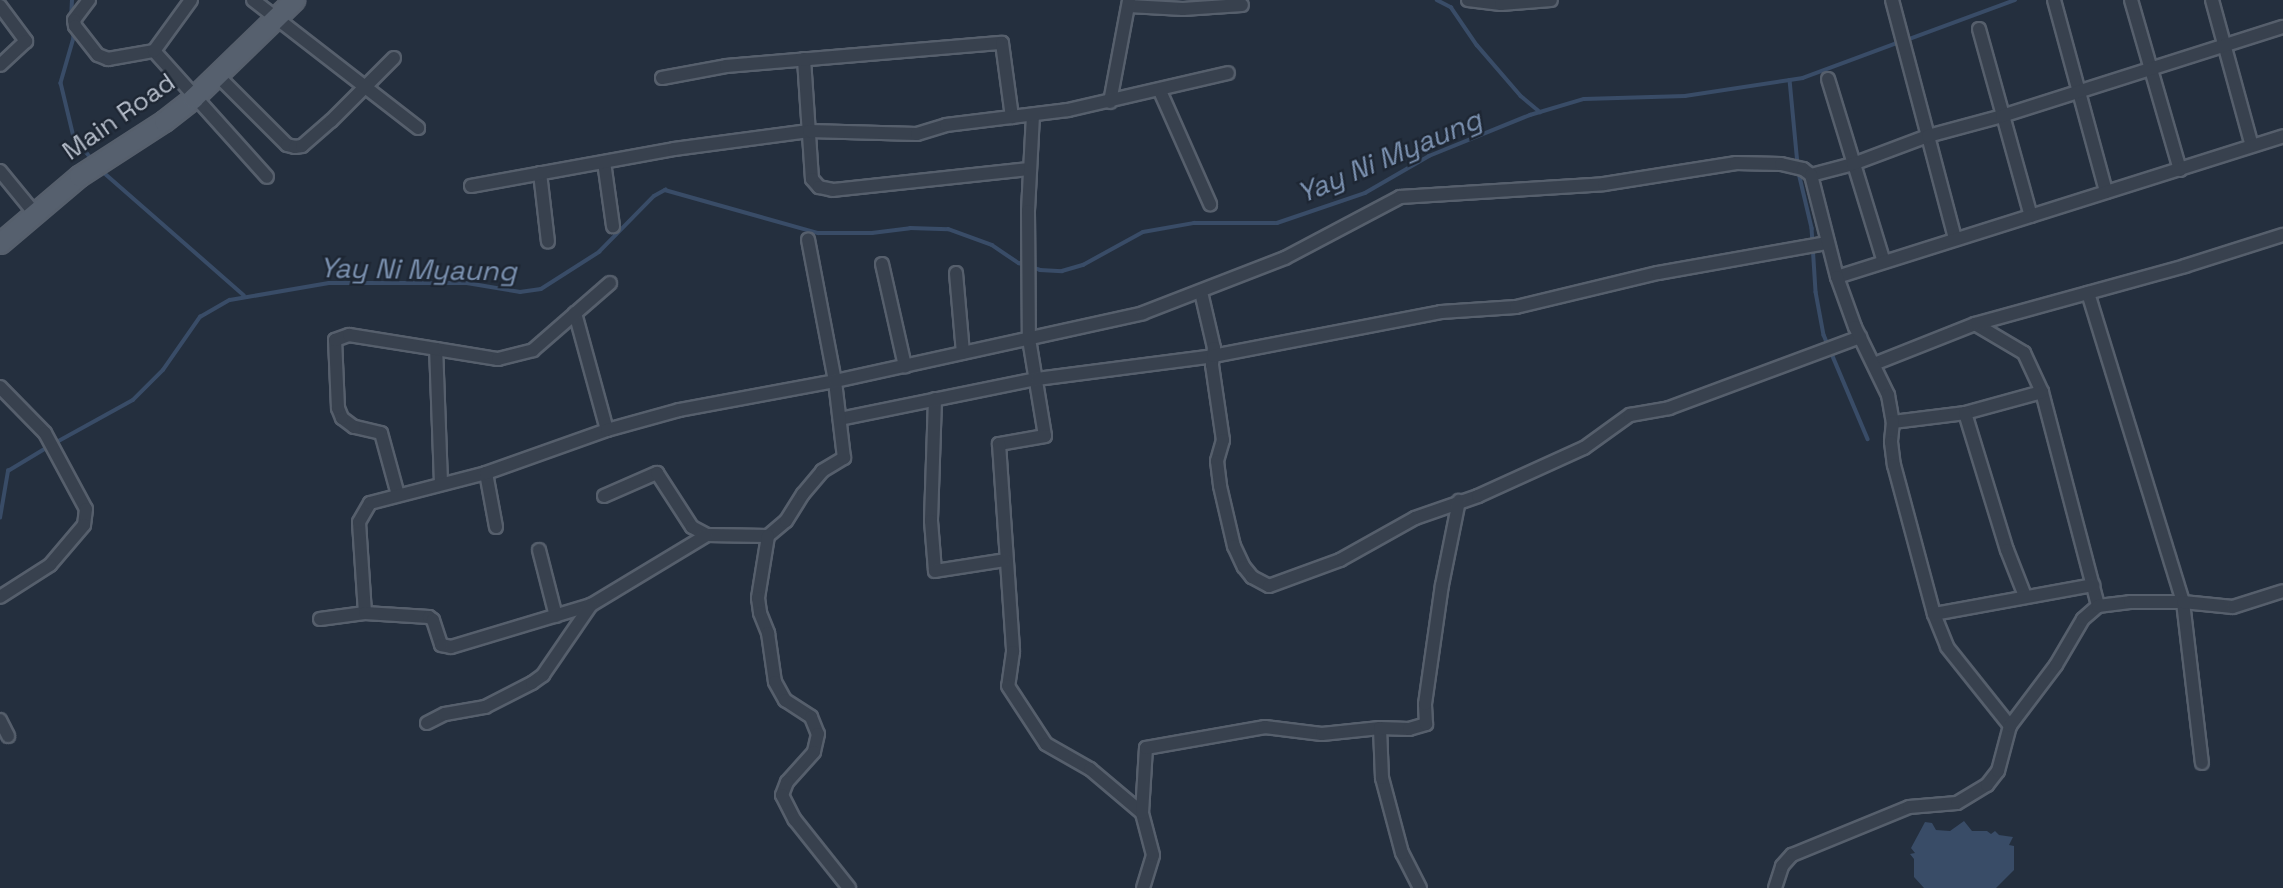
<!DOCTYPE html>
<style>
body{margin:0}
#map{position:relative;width:2283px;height:888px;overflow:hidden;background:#242f3e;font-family:"Space Grotesk",sans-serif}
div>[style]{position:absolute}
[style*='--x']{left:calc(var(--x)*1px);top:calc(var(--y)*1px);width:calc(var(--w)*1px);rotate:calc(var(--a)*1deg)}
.water>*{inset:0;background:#394c67}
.stream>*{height:3.5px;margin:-1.75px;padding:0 1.75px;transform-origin:1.75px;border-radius:1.75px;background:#394c67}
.roads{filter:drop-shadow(2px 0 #565f6c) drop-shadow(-2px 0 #565f6c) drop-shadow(0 2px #565f6c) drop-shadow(0 -2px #565f6c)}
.minor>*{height:12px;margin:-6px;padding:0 6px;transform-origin:6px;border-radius:6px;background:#38414e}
.primary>*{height:19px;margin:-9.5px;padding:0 9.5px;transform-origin:9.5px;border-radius:9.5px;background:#56606e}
span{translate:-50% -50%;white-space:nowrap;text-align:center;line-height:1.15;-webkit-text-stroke:5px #1d2633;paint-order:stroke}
.street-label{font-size:26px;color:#b4bcc9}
.water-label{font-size:28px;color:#7c92b1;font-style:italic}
</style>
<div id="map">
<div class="water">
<i style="clip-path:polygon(1964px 821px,1972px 831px,1987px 831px,1991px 834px,1995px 831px,1999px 835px,2013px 837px,2009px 845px,2014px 846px,2014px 870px,1996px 888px,1924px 888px,1914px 877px,1914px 859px,1910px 854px,1915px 853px,1911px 848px,1925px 822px,1932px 823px,1936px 830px,1950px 831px)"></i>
</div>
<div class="stream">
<i style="--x:1437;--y:0;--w:16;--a:27"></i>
<i style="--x:1451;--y:7;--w:46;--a:55.6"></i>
<i style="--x:1477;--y:45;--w:67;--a:49.2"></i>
<i style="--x:1521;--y:96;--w:25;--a:40"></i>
<i style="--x:71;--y:19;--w:19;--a:-87"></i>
<i style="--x:73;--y:30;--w:8;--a:83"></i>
<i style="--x:74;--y:38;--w:47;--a:106.1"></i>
<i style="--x:61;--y:83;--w:56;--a:76.5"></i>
<i style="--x:74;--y:137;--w:28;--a:51"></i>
<i style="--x:1907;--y:40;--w:115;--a:-20.3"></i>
<i style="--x:1790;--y:80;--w:85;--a:84.6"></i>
<i style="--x:101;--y:170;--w:190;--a:41.2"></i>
<i style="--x:1799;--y:173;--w:57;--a:76.7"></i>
<i style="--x:1812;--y:228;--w:64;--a:86.4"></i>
<i style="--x:1816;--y:292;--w:44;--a:79.5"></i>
<i style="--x:1824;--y:335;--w:113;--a:67.1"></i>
<i style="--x:55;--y:443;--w:89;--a:-28.9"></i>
<i style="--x:133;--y:400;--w:42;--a:-45"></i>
<i style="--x:163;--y:370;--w:65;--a:-55.1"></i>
<i style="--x:200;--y:317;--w:34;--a:-30"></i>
<i style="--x:230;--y:300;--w:100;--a:-9.7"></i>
<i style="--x:329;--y:283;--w:138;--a:0"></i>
<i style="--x:467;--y:283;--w:54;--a:9.6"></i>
<i style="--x:520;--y:292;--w:21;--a:-8"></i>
<i style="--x:541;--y:289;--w:69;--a:-32.5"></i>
<i style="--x:599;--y:252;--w:78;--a:-45.5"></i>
<i style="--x:654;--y:196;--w:13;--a:-29"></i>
<i style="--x:665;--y:190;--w:159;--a:15.7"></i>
<i style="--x:818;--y:233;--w:54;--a:0"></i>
<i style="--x:872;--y:233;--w:38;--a:-7"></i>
<i style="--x:910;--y:228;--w:38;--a:2"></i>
<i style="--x:948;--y:229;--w:47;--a:20"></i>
<i style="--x:992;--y:245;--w:32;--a:34"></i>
<i style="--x:1019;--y:263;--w:22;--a:18"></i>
<i style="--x:1040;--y:270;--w:22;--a:3"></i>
<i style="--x:1062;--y:271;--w:22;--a:-16"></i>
<i style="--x:1083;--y:265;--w:68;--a:-28.8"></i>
<i style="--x:1143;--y:232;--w:52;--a:-10"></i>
<i style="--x:1194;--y:223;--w:83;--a:0"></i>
<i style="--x:1277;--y:223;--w:93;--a:-18.8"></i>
<i style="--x:1365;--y:193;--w:74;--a:-30"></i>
<i style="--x:1429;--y:156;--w:109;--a:-22.1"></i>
<i style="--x:1530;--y:115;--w:56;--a:-16.5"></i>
<i style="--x:1584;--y:99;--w:101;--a:-1.7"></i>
<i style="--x:1685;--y:96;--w:119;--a:-8.7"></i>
<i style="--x:1803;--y:78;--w:103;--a:-20.4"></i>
<i style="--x:0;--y:518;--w:48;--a:-80.3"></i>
<i style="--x:8;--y:471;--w:47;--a:-31"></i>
</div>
<div class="roads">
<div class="minor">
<i style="--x:89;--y:0;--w:25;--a:127"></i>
<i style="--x:74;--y:20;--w:6;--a:81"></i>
<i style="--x:75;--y:26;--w:37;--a:52"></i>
<i style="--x:98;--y:55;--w:11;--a:22"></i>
<i style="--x:108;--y:59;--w:47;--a:-9.9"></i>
<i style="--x:253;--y:0;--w:209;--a:37.8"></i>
<i style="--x:1468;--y:0;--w:33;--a:7"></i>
<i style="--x:1501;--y:4;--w:50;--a:-4.6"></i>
<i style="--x:1892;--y:0;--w:247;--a:75.2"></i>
<i style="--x:2054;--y:0;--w:199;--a:74.8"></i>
<i style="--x:2131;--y:0;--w:177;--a:73.9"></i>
<i style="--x:2212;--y:0;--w:151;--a:74.7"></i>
<i style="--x:0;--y:6;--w:44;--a:53.4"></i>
<i style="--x:26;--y:41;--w:35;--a:137"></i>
<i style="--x:1129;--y:6;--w:54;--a:3.2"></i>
<i style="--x:1183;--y:9;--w:59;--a:-3.9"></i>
<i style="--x:1979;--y:29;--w:194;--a:74.5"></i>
<i style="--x:154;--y:51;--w:169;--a:48.1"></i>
<i style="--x:154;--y:51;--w:63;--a:-54"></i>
<i style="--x:804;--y:59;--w:120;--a:86.2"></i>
<i style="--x:812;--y:179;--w:11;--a:49"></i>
<i style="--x:819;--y:187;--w:14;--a:12"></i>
<i style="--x:833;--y:190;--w:198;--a:-6.1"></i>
<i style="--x:217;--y:75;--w:99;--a:45"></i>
<i style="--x:287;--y:145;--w:8;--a:14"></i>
<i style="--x:295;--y:147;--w:7;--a:-8"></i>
<i style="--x:302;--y:146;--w:38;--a:-41"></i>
<i style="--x:331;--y:121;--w:89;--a:-45"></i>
<i style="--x:662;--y:78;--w:65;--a:-10.6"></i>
<i style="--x:726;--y:66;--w:277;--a:-4.8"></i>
<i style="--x:1002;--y:43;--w:75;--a:82.3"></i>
<i style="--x:1828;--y:79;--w:191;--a:73"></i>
<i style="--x:1160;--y:91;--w:124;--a:66.1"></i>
<i style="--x:1110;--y:102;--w:104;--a:-79.4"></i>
<i style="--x:1033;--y:115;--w:96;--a:93"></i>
<i style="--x:1028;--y:211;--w:128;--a:89.6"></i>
<i style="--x:1029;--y:339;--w:98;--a:80.6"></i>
<i style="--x:1045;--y:436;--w:47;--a:170.1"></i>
<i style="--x:999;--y:444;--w:208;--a:86.1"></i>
<i style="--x:1013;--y:652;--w:34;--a:98"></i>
<i style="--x:1008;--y:686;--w:69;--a:56.8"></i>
<i style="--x:1046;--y:744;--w:51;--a:29.6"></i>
<i style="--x:1090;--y:769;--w:68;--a:40.2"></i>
<i style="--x:604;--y:162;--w:65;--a:82"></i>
<i style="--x:0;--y:171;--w:57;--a:50.7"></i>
<i style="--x:540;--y:173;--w:69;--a:83.4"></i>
<i style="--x:1811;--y:175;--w:43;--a:-14.7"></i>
<i style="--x:1853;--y:164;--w:80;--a:-20.5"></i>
<i style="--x:1928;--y:136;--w:77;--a:-15.1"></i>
<i style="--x:2002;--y:116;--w:295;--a:-17.6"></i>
<i style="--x:471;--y:186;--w:206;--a:-10.3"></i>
<i style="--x:674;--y:149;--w:136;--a:-7.6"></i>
<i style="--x:809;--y:131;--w:108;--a:1.6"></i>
<i style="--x:917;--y:134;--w:30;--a:-17"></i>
<i style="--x:946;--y:125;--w:123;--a:-7"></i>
<i style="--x:1068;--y:110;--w:164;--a:-13"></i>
<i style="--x:882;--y:264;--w:105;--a:77.3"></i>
<i style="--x:956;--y:273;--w:80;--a:85"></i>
<i style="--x:1837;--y:277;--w:468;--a:-17.5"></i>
<i style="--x:1201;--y:292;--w:57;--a:76.9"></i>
<i style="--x:1214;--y:348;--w:17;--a:97"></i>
<i style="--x:1212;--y:365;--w:76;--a:81.7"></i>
<i style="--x:1223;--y:440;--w:22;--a:106"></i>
<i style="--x:1217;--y:461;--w:25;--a:83"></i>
<i style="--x:1220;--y:486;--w:62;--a:76.9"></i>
<i style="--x:1234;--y:546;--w:23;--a:65"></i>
<i style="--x:1244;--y:567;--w:13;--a:51"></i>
<i style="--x:1252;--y:577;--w:19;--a:28"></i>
<i style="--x:1269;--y:586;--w:76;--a:-20.1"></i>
<i style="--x:1340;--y:560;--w:86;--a:-29.2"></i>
<i style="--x:1415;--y:518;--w:67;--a:-19.2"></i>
<i style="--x:1478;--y:496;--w:116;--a:-24.4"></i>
<i style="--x:1584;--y:448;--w:57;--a:-35.7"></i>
<i style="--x:1630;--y:415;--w:40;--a:-10"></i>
<i style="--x:1669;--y:408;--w:204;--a:-20.4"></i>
<i style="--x:2088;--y:293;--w:323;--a:72.9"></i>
<i style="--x:2183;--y:602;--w:162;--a:83.3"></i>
<i style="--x:575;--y:313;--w:121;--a:74.7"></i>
<i style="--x:1975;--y:324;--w:57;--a:30.6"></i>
<i style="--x:2024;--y:353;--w:43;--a:65.2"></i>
<i style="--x:2042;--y:392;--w:221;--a:75.3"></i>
<i style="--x:1874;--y:364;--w:109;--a:-21.6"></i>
<i style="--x:1975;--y:324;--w:218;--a:-15.4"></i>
<i style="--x:2185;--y:266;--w:103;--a:-17.6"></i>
<i style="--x:0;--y:387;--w:64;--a:45.6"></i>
<i style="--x:45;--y:433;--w:86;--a:61.7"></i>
<i style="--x:86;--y:509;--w:16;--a:97"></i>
<i style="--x:84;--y:525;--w:52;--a:130.4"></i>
<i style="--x:50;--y:565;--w:59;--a:147.4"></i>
<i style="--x:935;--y:399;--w:122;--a:91.9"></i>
<i style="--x:931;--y:521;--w:50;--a:85.4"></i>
<i style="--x:935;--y:571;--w:71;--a:-8.9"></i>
<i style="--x:1965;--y:413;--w:80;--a:-15.3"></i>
<i style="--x:840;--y:419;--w:201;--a:-11.5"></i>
<i style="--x:1037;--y:379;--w:177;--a:-7.4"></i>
<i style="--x:1213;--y:356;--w:232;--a:-10.9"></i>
<i style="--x:1441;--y:312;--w:75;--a:-3.8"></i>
<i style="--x:1516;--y:307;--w:146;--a:-13.5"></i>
<i style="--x:1658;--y:273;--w:172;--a:-10.1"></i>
<i style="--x:1893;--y:422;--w:73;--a:-7.1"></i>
<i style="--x:1965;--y:413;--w:143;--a:73"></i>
<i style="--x:2007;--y:550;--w:49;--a:68.6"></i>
<i style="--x:486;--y:473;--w:55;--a:79.5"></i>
<i style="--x:441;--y:483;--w:134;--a:-92.1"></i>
<i style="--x:436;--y:349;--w:63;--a:9.2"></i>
<i style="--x:498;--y:359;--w:36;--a:-14"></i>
<i style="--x:533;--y:350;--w:102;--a:-41"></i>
<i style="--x:398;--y:495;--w:64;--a:-105.3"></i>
<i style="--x:381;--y:433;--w:28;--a:-167"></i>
<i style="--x:354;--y:427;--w:15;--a:-143"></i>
<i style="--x:342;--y:418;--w:11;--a:-112"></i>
<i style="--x:338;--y:408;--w:68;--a:-92.5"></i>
<i style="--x:335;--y:340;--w:15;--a:-20"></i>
<i style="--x:349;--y:335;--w:88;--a:9.1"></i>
<i style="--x:604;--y:496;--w:58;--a:-23.5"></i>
<i style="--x:657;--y:473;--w:64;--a:57.1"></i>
<i style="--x:692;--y:527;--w:17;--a:28"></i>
<i style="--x:707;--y:535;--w:61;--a:0.9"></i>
<i style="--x:768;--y:536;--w:23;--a:-40"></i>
<i style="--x:786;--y:521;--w:32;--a:-58"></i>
<i style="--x:803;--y:494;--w:30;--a:-50"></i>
<i style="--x:822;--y:471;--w:26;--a:-31"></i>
<i style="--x:844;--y:458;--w:78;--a:-96.7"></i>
<i style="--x:835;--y:381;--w:144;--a:-100.8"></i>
<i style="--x:768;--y:536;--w:63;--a:99.2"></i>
<i style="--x:758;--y:598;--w:15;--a:82"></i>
<i style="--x:760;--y:613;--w:22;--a:68"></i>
<i style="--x:768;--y:633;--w:49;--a:81.9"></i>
<i style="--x:775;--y:682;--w:21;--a:61"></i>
<i style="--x:785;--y:700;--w:31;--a:33"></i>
<i style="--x:811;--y:717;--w:18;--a:68"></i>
<i style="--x:818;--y:734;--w:18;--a:103"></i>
<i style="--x:814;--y:752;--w:40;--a:132"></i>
<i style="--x:787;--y:782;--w:14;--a:111"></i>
<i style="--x:782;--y:795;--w:28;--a:63"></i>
<i style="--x:795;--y:820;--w:87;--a:51.5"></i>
<i style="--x:539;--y:550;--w:68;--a:75.6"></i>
<i style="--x:365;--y:613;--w:91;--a:-93.8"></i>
<i style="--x:359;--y:522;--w:22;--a:-60"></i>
<i style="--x:370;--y:503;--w:120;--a:-14.5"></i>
<i style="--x:486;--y:473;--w:128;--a:-19.6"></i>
<i style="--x:607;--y:430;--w:75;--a:-15.5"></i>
<i style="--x:679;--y:410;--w:159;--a:-10.5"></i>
<i style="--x:835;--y:381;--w:315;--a:-12.4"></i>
<i style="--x:1143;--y:313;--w:152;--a:-21.2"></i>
<i style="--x:1285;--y:258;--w:130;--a:-27.9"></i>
<i style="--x:1400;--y:197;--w:204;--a:-3.6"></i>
<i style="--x:1604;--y:184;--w:134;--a:-9"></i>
<i style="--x:1736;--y:163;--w:45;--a:1.3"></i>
<i style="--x:1781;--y:164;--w:23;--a:13"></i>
<i style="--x:1803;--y:169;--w:10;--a:37"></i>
<i style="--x:1811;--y:175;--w:105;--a:75.7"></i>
<i style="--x:1837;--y:277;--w:53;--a:70.2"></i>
<i style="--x:1855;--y:327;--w:76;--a:64.1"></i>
<i style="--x:1888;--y:395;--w:27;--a:80"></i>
<i style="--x:1893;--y:422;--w:20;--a:96"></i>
<i style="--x:1891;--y:442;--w:23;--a:83"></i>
<i style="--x:1894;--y:465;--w:154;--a:75"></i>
<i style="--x:1934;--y:614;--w:35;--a:68"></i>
<i style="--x:1947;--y:647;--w:101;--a:51.4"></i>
<i style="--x:1934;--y:614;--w:162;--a:-10.3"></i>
<i style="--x:320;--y:619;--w:45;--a:-7.6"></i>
<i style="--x:365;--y:613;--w:64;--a:3.6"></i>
<i style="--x:429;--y:617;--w:5;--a:37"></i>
<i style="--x:433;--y:620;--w:26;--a:72"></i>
<i style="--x:441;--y:645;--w:10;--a:11"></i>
<i style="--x:451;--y:647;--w:146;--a:-16.7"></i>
<i style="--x:591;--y:605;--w:135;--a:-31.1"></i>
<i style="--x:0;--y:720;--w:18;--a:63"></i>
<i style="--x:427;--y:723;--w:20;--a:-27"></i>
<i style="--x:445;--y:714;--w:41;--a:-9.9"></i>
<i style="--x:485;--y:707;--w:53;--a:-27.1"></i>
<i style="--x:532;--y:683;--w:14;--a:-36"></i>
<i style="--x:543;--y:675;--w:85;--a:-55.6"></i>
<i style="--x:1143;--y:888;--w:34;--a:-73"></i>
<i style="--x:1153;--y:855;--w:43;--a:-104.7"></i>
<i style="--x:1142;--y:813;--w:65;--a:-86.5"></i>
<i style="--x:1146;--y:748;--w:121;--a:-10"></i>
<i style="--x:1265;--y:727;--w:57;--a:7"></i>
<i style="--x:1322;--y:734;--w:58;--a:-5.9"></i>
<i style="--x:1420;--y:888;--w:39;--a:-117"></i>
<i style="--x:1402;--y:853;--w:78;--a:-104.9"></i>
<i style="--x:1382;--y:778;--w:50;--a:-92.3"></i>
<i style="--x:1380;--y:728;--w:29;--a:2"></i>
<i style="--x:1409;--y:729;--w:18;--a:-16"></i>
<i style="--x:1426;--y:724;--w:20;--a:-93"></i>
<i style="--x:1425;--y:704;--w:120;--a:-81.9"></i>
<i style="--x:1442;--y:585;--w:86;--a:-78.6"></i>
<i style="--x:1775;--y:888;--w:23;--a:-72"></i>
<i style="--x:1782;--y:866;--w:15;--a:-48"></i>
<i style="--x:1792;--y:855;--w:126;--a:-22.3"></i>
<i style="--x:1909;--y:807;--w:48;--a:-4.8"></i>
<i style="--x:1957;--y:803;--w:35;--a:-31"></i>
<i style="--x:1987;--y:785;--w:18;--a:-52"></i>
<i style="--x:1998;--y:771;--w:47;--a:-75.1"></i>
<i style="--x:2010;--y:726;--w:76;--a:-53"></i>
<i style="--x:2056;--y:665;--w:53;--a:-59.6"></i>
<i style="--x:2083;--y:619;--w:20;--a:-41"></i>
<i style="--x:2098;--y:606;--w:32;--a:-7"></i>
<i style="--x:2130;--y:602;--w:53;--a:0"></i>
<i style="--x:2183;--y:602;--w:50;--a:5.7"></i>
<i style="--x:2233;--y:607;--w:52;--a:-17.7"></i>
</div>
<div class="primary">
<i style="--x:0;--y:243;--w:104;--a:-40.3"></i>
<i style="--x:79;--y:176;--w:101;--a:-32.9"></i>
<i style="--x:164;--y:121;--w:37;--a:-38"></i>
<i style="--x:193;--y:98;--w:141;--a:-44.1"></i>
</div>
</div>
<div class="street-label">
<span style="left:119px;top:117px;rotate:-35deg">Main Road</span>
</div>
<div class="water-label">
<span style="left:1389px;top:156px;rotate:-23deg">Yay Ni Myaung</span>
<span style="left:418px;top:269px;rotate:1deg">Yay Ni Myaung</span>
</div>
</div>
